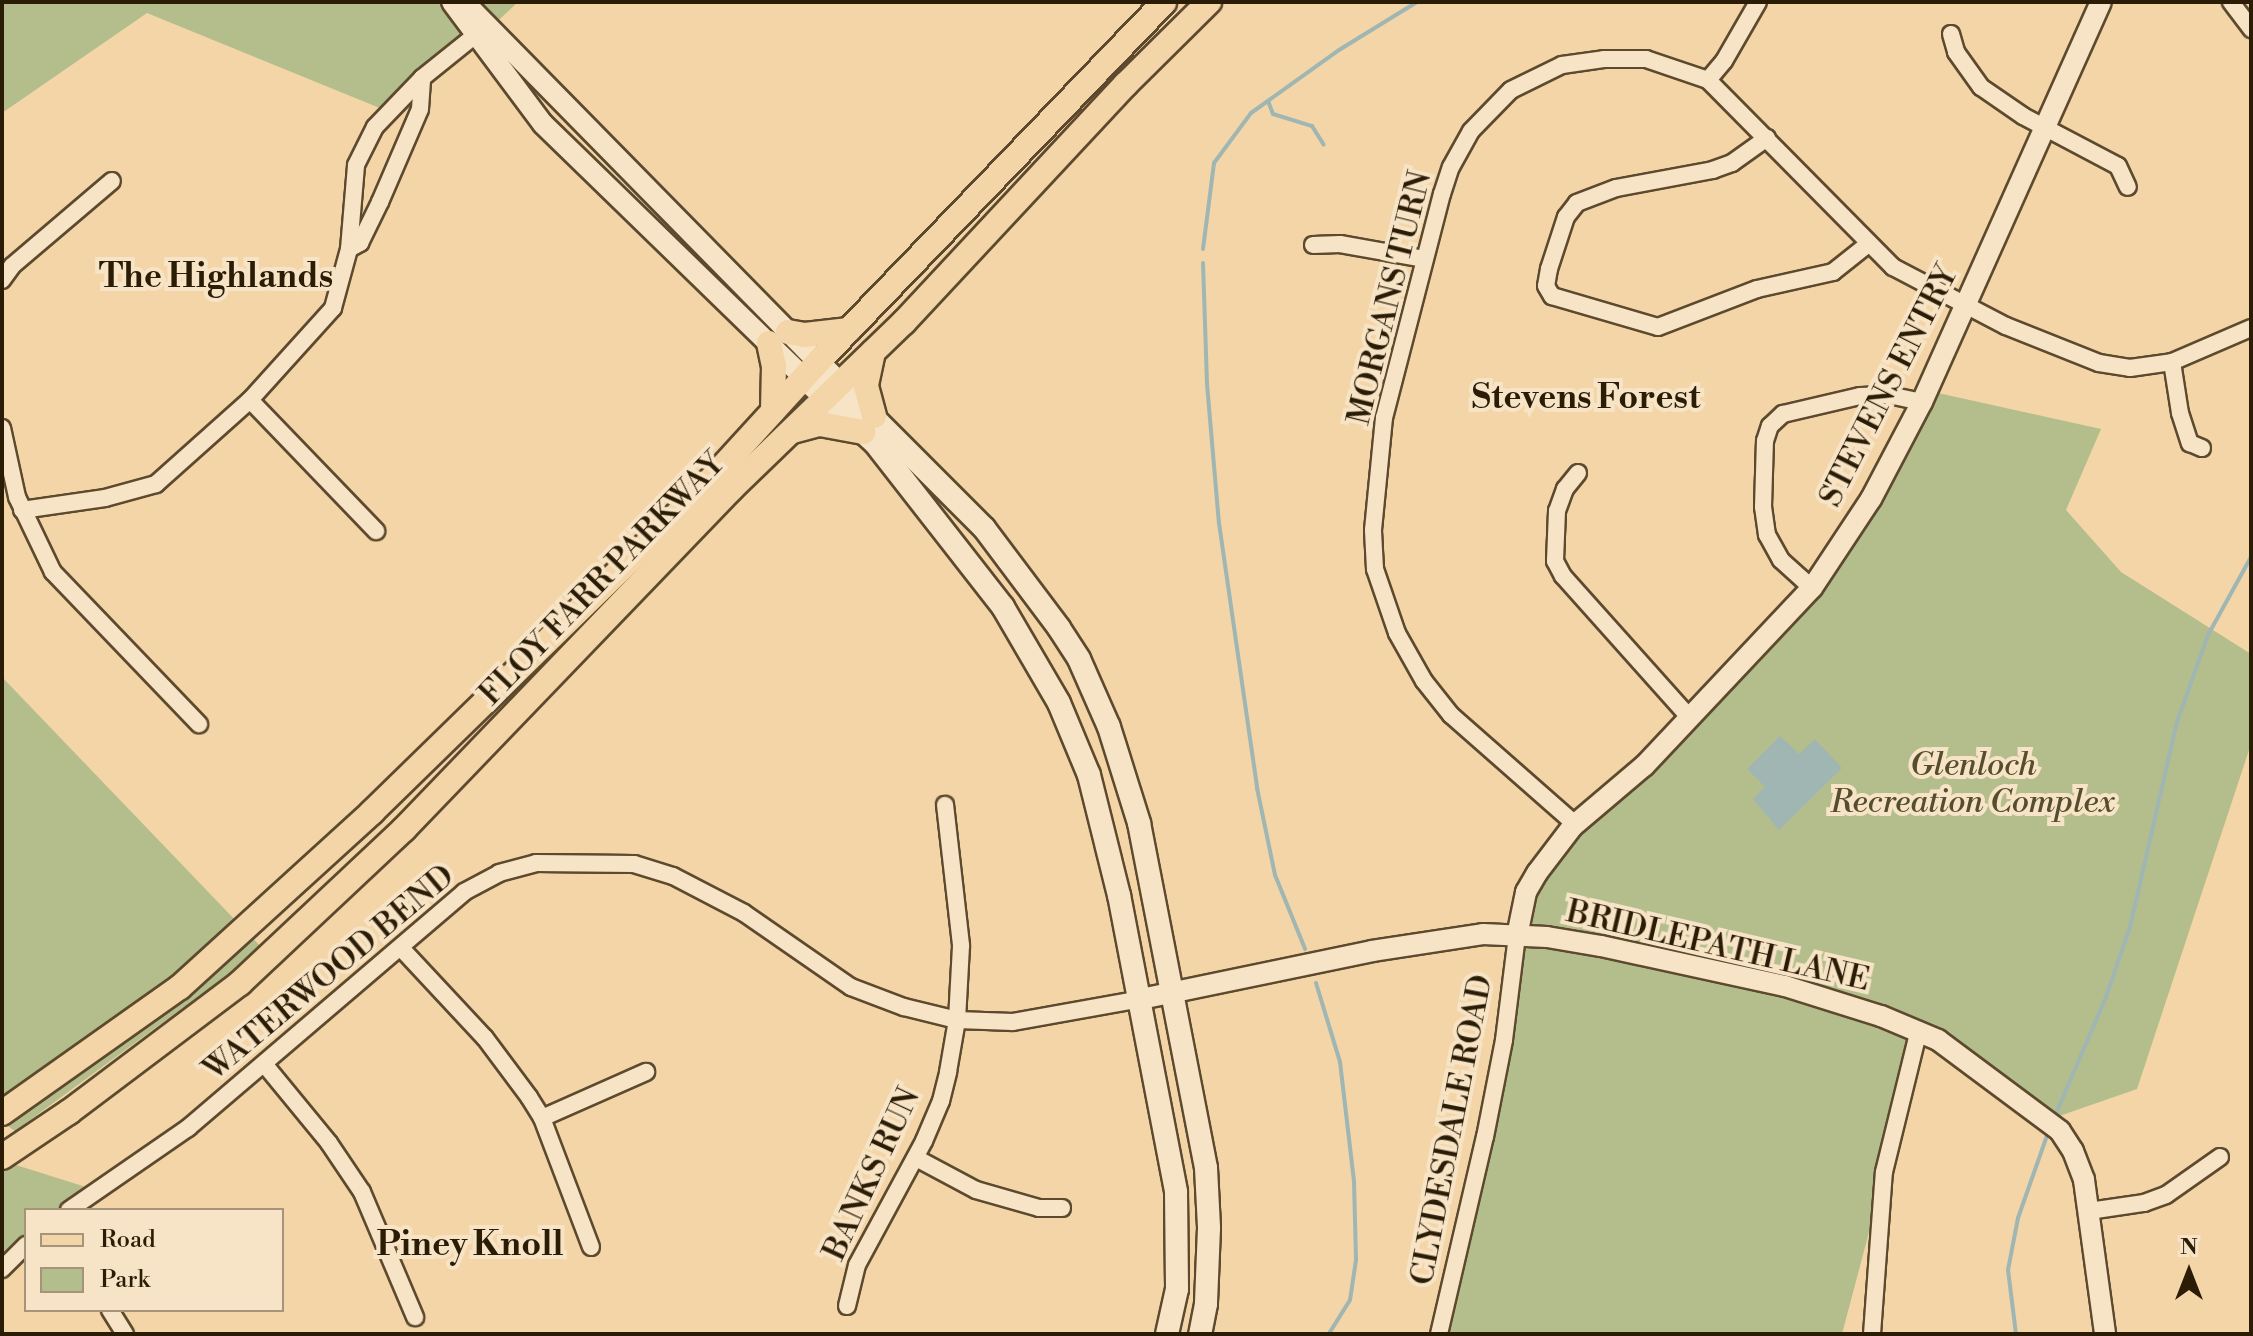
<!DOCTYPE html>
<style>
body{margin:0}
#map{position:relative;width:2253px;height:1336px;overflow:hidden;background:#f3d5a7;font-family:"Libre Bodoni",serif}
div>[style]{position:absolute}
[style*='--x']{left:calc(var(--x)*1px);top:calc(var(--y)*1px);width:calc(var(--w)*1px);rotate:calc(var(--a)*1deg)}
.green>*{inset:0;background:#b4be8c}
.water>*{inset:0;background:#9fb6b2}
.stream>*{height:4px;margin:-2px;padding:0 2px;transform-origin:2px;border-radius:2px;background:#9fb6b2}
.roads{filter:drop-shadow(2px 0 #5d4a2e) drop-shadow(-2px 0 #5d4a2e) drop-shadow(0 2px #5d4a2e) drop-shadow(0 -2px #5d4a2e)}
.minor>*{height:16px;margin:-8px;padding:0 8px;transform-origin:8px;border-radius:8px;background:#f7e4c6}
.tertiary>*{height:20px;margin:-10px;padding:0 10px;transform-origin:10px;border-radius:10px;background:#f7e4c6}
.secondary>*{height:22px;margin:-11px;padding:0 11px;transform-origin:11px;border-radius:11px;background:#f7e4c6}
.primary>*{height:24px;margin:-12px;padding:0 12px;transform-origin:12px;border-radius:12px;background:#f3d5a7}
span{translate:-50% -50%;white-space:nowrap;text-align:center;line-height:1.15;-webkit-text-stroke:8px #f7e4c6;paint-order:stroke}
.street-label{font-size:32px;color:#2b1c06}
.park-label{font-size:32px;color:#544d2e;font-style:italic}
.neighbourhood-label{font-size:34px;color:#2b1c06;font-weight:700}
.frame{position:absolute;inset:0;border:4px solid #2b1c06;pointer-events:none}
.legend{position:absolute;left:24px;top:1208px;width:260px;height:104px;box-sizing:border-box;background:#f7e4c6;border:2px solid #a59479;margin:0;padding:10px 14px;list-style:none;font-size:24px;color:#2b1c06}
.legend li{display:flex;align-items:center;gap:16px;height:40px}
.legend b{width:40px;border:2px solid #a59479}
.north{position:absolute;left:2149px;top:1232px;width:80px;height:80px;-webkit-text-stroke:6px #f7e4c6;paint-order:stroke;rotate:0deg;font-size:22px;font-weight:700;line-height:32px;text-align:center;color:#2b1c06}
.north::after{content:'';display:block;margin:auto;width:28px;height:36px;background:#2b1c06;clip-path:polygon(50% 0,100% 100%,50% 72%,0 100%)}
</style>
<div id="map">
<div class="green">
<i style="clip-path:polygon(2px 2px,518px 2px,397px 115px,147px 13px,2px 113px)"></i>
<i style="clip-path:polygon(1929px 391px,2101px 429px,2066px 510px,2121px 572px,2251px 654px,2251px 744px,2137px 1089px,2045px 1121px,1914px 1030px,1891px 1117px,1868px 1236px,1842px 1334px,1446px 1334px,1511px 934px,1613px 779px,1802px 598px)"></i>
<i style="clip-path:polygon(2px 677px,263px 949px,15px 1131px,2px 1122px)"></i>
<i style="clip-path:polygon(16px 1165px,86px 1187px,60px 1210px,26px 1210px,26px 1240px,2px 1262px,2px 1172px)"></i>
</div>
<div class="water">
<i style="clip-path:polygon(1780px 736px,1799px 754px,1815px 739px,1842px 768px,1779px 830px,1753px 799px,1765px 787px,1747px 769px)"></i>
</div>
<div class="stream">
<i style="--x:1268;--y:101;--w:14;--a:69"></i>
<i style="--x:1273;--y:114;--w:41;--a:17.1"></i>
<i style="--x:1312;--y:126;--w:22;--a:58"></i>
<i style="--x:1203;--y:249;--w:87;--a:-82.7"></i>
<i style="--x:1214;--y:163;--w:62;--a:-53.5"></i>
<i style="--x:1251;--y:113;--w:108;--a:-35.6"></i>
<i style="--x:1339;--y:50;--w:92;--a:-31.6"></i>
<i style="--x:1203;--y:263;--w:121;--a:88.1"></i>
<i style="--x:1207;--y:384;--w:140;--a:85.1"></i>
<i style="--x:1219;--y:523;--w:268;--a:81.8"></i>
<i style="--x:1257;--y:788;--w:89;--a:78.3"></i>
<i style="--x:1275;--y:875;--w:80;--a:67.9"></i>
<i style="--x:1316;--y:983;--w:83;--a:73.1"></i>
<i style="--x:1340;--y:1062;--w:121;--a:83.3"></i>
<i style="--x:1354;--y:1182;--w:78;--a:88.5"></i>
<i style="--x:1356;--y:1260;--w:40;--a:98.5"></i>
<i style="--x:1350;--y:1300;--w:40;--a:122"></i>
<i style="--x:2054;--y:1118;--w:132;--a:-66.7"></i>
<i style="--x:2106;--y:997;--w:74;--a:-71.1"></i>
<i style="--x:2130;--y:927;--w:210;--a:-77.1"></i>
<i style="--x:2177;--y:722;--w:92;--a:-70.4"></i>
<i style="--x:2208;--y:635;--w:89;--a:-61.1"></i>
<i style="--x:2016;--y:1334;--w:64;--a:-97.1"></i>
<i style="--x:2008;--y:1270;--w:53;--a:-79.1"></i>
<i style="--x:2018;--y:1218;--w:93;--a:-70.6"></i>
</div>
<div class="roads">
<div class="minor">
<i style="--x:2231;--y:2;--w:34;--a:53"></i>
<i style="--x:1951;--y:34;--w:19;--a:74"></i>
<i style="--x:1956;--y:52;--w:43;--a:54.5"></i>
<i style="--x:1981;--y:87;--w:51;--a:34.6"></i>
<i style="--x:2023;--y:116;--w:107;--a:27.8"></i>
<i style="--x:2118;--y:166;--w:23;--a:65"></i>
<i style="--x:1708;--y:80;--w:25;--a:-50"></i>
<i style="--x:1724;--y:61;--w:68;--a:-60"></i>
<i style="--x:1767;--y:138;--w:43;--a:144.5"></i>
<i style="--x:1732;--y:163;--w:20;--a:160"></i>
<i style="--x:1713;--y:170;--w:99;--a:169.5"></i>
<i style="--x:1616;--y:188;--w:42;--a:159"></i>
<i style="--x:1577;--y:203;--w:18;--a:128"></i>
<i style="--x:1566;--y:217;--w:55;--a:108.1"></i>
<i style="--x:1549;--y:269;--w:17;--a:100"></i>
<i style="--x:1546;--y:286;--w:12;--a:59"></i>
<i style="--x:1552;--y:296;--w:110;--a:16.3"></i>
<i style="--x:1658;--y:327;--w:106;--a:-21"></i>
<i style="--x:1757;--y:289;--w:78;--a:-12.6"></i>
<i style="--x:1833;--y:272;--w:43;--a:-38.5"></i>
<i style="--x:1313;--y:245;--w:27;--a:-2"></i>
<i style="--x:1340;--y:244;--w:85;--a:10.1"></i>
<i style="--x:349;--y:249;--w:13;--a:-29"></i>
<i style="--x:360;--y:243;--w:46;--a:-64"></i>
<i style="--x:380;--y:202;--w:101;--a:-66.7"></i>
<i style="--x:420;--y:109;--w:31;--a:-86"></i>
<i style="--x:2;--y:280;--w:17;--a:-54"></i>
<i style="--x:12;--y:266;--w:131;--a:-40.4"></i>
<i style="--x:2172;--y:362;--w:52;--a:81.1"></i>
<i style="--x:2180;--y:413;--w:32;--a:72"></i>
<i style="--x:2190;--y:443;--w:13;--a:23"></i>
<i style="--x:250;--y:400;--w:182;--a:46.1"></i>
<i style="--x:2;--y:428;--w:71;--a:77.7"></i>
<i style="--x:17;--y:497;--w:83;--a:64.4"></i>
<i style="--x:53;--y:572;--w:211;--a:46.2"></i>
<i style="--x:1578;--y:473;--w:21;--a:129"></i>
<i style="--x:1565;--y:489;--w:23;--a:110"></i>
<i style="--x:1557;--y:511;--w:50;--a:92.3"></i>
<i style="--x:1555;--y:561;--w:17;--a:62"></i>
<i style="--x:1563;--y:576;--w:191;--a:48.2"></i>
<i style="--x:22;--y:510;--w:84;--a:-8.2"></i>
<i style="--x:105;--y:498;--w:53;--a:-15.4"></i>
<i style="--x:156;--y:484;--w:126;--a:-41.8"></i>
<i style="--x:250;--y:400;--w:124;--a:-47.9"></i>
<i style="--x:333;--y:308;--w:61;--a:-74.8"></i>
<i style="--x:349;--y:249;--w:84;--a:-85.2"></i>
<i style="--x:356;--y:165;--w:42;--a:-63.4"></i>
<i style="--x:375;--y:127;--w:68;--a:-46.2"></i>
<i style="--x:422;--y:78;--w:78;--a:-38.8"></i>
<i style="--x:1812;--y:588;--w:42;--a:-137.9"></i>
<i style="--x:1781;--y:560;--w:29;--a:-119"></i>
<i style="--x:1767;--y:535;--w:28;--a:-98"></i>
<i style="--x:1763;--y:507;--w:66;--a:-88.3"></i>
<i style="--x:1765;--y:441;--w:16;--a:-72"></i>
<i style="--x:1770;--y:426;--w:18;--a:-43"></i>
<i style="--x:1783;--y:414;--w:79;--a:-13.2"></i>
<i style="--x:1860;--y:396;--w:29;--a:-2"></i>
<i style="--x:1889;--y:395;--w:34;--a:12"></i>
<i style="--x:1575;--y:824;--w:165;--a:-138.7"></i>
<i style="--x:1451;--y:715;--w:43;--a:-128.5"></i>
<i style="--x:1424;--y:681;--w:55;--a:-119.4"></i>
<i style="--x:1397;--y:633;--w:68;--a:-109"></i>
<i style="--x:1375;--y:569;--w:39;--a:-93"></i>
<i style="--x:1373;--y:530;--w:113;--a:-84.4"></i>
<i style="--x:1384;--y:418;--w:231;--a:-75.5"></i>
<i style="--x:1442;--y:194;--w:28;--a:-72"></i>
<i style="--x:1451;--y:167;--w:41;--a:-60.9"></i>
<i style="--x:1471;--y:131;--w:57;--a:-45.7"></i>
<i style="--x:1511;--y:90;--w:57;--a:-26.1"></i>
<i style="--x:1562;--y:65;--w:42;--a:-8.1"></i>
<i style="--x:1604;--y:59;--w:42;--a:0"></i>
<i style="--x:1646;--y:59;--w:65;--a:18.7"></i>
<i style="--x:1708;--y:80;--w:263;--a:45.3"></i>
<i style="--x:1893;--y:267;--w:127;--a:27.6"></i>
<i style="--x:2006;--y:326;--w:100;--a:21.7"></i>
<i style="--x:2099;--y:363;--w:31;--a:9"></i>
<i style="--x:2130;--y:368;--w:42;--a:-8.1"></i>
<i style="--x:2172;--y:362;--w:86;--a:-23.3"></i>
<i style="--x:401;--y:948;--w:123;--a:47"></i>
<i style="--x:485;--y:1038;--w:74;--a:53.3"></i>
<i style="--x:529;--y:1097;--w:25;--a:58"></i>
<i style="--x:542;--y:1118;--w:138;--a:69.2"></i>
<i style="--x:265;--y:1065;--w:101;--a:50.6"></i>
<i style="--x:329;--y:1143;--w:59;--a:56"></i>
<i style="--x:362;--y:1192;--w:136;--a:67"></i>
<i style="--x:542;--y:1118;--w:114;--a:-23.9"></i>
<i style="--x:916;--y:1158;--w:68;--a:28.1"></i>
<i style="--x:976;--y:1190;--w:66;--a:15.9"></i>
<i style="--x:1039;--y:1208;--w:23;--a:0"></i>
<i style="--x:69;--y:1210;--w:145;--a:-34.6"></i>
<i style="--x:188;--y:1128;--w:363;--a:-40.5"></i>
<i style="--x:464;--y:892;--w:40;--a:-28"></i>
<i style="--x:499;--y:873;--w:38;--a:-15"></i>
<i style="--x:536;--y:863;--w:98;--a:0.6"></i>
<i style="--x:634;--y:864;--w:41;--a:17.1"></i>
<i style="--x:673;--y:876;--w:80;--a:27.5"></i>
<i style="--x:744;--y:913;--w:130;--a:34.7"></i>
<i style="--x:851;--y:987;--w:57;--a:20.7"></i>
<i style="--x:904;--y:1007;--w:55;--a:13.8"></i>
<i style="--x:957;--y:1020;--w:56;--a:2"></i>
<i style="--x:1013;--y:1022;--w:130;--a:-10.2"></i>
<i style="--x:2089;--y:1211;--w:56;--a:-8.3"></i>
<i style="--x:2144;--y:1203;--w:23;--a:-20"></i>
<i style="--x:2166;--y:1195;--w:66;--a:-35.1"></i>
<i style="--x:2;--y:1269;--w:34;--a:-45"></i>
<i style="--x:847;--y:1306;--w:42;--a:-76.3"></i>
<i style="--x:857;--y:1265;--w:141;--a:-61.6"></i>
<i style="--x:924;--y:1141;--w:43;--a:-67"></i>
<i style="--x:941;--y:1101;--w:30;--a:-76"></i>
<i style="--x:948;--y:1072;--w:53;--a:-80.2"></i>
<i style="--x:957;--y:1020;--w:75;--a:-86.9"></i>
<i style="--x:961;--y:945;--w:141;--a:-96.5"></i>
<i style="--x:110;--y:1310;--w:28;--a:58"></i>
<i style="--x:1439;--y:1334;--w:202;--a:-76.9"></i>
<i style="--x:1485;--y:1137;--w:99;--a:-78.9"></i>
<i style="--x:1504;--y:1040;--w:105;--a:-82.9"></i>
<i style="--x:1872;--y:1334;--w:162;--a:-85.8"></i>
<i style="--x:1884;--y:1172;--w:146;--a:-76.2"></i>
</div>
<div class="tertiary">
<i style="--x:452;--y:2;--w:152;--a:53.3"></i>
<i style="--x:543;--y:124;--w:364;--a:44.2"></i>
<i style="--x:470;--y:8;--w:496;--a:45.5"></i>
<i style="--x:1517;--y:936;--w:45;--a:-78.4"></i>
<i style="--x:1526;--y:892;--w:22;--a:-60"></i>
<i style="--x:1537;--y:873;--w:58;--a:-52.7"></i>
<i style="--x:1572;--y:827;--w:94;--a:-40.3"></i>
<i style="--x:1644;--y:766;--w:245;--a:-46.7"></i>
<i style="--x:1812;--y:588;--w:107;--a:-56.5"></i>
<i style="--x:1871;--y:499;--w:110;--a:-62.3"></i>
<i style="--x:1922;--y:402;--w:438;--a:-65.9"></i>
<i style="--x:1141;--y:999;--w:236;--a:-11.7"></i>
<i style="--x:1372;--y:951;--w:112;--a:-8.7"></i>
<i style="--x:1483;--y:934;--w:64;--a:2.7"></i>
<i style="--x:1547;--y:937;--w:55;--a:9.5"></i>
<i style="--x:1601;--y:946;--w:188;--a:12.3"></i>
<i style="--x:1785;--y:986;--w:101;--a:17.4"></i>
<i style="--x:1881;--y:1016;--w:62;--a:22.8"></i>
<i style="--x:1938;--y:1040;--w:152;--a:36.7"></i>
<i style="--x:2060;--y:1131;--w:24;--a:57"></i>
<i style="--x:2073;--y:1151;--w:31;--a:69"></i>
<i style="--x:2084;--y:1180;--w:155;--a:82.2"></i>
</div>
<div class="secondary">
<i style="--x:818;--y:362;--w:235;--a:45"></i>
<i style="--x:984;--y:528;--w:125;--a:53.1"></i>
<i style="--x:1059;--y:628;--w:37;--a:57"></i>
<i style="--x:1079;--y:659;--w:74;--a:66.2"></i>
<i style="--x:1109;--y:727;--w:101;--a:72.6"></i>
<i style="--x:1139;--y:823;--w:351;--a:79"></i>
<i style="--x:1206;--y:1168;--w:60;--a:87.1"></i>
<i style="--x:1209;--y:1228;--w:76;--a:92.3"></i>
<i style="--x:1206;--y:1304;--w:31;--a:101"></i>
<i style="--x:804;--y:378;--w:96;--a:42.5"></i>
<i style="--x:875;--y:443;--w:208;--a:52"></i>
<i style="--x:1003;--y:607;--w:111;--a:59.7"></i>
<i style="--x:1059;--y:703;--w:78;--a:67.4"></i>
<i style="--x:1089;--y:775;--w:124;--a:76"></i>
<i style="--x:1119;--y:895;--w:302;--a:79.1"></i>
<i style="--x:1176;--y:1192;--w:97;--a:89.4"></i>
<i style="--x:1177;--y:1289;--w:46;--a:102.5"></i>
</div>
<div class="primary">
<i style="--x:788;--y:332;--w:17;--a:10"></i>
<i style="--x:805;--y:335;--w:44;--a:-6.5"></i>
<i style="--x:769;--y:343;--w:24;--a:78"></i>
<i style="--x:774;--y:366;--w:45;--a:91.3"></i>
<i style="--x:873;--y:352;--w:35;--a:102"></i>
<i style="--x:866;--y:386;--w:31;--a:75"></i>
<i style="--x:793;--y:431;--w:28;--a:-15"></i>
<i style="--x:820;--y:424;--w:44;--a:10.5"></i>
<i style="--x:2;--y:1113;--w:218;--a:-35.3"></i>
<i style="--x:180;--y:987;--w:260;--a:-42.3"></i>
<i style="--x:372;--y:812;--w:448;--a:-44.3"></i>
<i style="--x:693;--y:499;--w:185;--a:-47.6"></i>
<i style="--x:818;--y:362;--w:499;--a:-46.1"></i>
<i style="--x:2;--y:1157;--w:81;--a:-33.9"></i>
<i style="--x:69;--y:1112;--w:214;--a:-37"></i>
<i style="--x:240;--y:983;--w:225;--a:-43.2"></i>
<i style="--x:404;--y:829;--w:472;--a:-46.1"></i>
<i style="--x:731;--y:489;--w:240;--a:-44"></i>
<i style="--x:904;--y:322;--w:325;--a:-47"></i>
<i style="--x:1126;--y:84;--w:117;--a:-44.7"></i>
</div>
</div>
<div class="street-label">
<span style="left:1390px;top:298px;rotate:-76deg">MORGANS TURN</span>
<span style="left:1889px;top:386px;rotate:-63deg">STEVENS ENTRY</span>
<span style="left:602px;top:579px;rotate:-46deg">FLOY FARR PARKWAY</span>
<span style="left:1718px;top:946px;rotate:13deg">BRIDLEPATH LANE</span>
<span style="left:329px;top:973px;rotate:-40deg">WATERWOOD BEND</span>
<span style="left:1452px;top:1130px;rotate:-79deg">CLYDESDALE ROAD</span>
<span style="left:872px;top:1174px;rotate:-65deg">BANKS RUN</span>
</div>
<div class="park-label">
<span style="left:1973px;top:784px">Glenloch<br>Recreation Complex</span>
</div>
<div class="neighbourhood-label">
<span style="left:216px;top:278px">The Highlands</span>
<span style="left:1586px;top:399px">Stevens Forest</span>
<span style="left:470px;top:1246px">Piney Knoll</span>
</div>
<div class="frame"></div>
<ul class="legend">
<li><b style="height:10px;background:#f3d5a7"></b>Road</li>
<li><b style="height:22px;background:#b4be8c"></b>Park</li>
</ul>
<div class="north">N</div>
</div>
